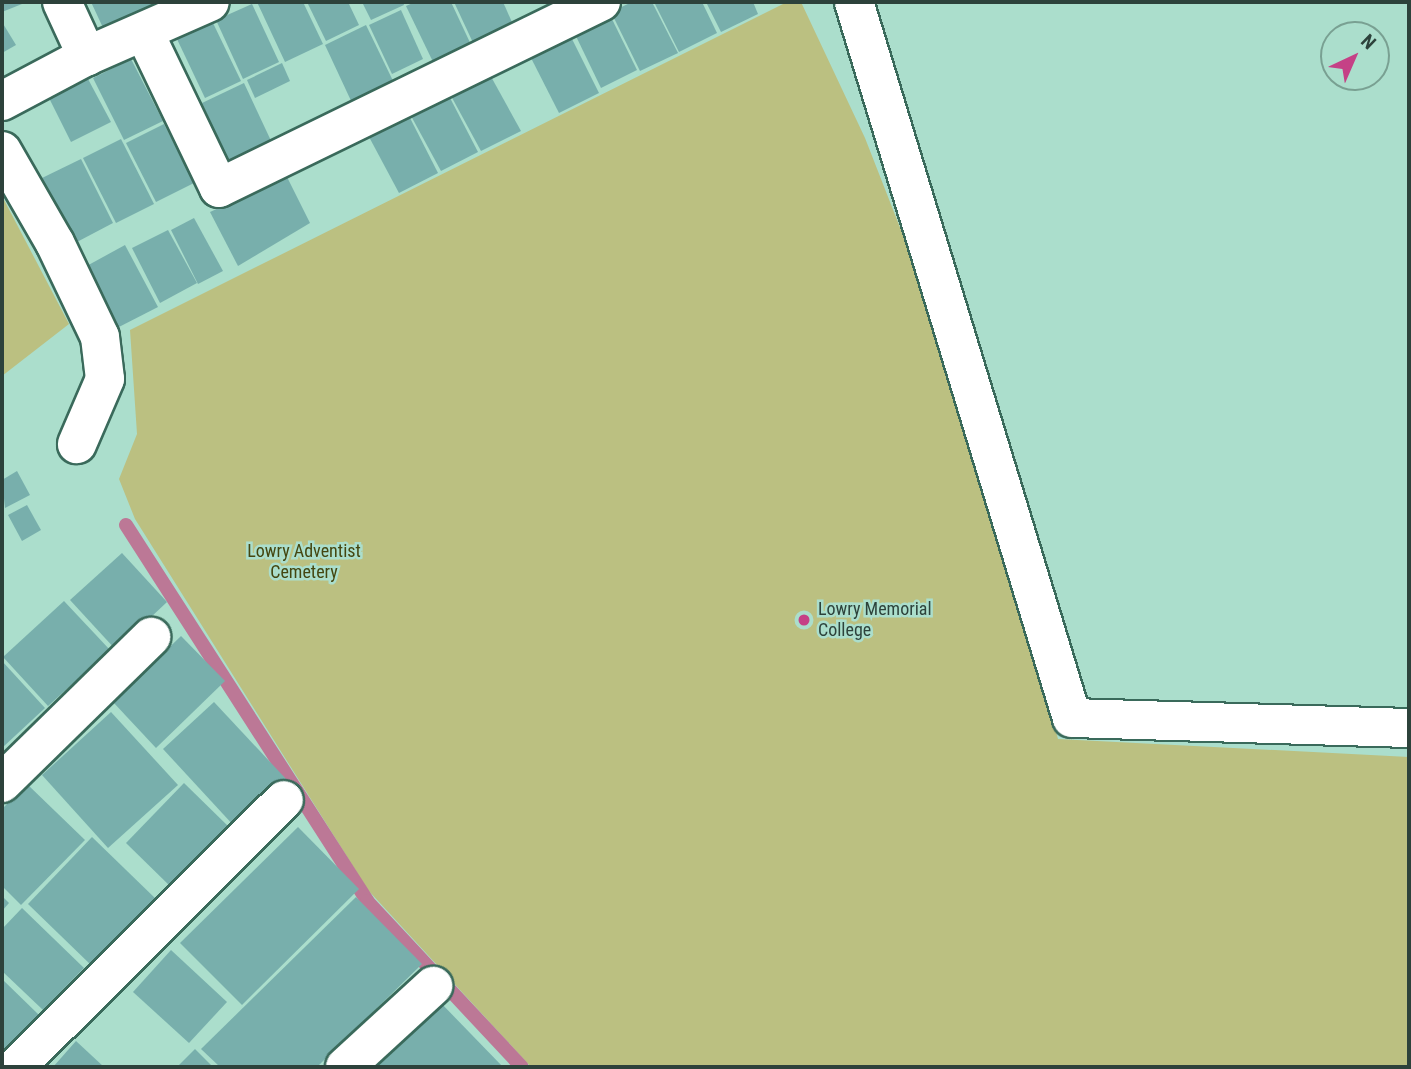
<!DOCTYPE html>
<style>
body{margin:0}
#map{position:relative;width:1411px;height:1069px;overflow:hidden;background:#abdecc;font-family:"Roboto Condensed",sans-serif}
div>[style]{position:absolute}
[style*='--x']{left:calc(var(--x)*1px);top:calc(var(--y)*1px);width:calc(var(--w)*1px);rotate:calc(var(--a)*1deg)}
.green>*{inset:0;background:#bbc081}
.stream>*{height:14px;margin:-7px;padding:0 7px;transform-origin:7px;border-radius:7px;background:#bc7896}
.building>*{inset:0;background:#78afac}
.roads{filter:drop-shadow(2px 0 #3a6a5b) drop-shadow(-2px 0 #3a6a5b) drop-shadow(0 2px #3a6a5b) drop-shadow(0 -2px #3a6a5b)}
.minor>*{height:38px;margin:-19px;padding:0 19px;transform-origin:19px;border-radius:19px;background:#fff}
.dots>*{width:19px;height:19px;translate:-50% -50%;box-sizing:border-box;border:4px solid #abdecc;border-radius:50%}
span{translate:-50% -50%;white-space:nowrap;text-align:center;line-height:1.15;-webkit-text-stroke:5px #abdecc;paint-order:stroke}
.park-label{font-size:18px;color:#444610}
.poi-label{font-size:18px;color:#2d423b}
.left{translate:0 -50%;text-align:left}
.frame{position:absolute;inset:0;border:4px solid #2d423b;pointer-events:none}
.north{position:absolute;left:1320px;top:21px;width:70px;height:70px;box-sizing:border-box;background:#abdecc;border:2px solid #79a092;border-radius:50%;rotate:44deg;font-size:19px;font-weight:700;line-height:28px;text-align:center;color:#2d423b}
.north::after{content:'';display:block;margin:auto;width:24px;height:32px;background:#c54186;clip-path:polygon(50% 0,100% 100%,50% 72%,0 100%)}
</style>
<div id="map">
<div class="green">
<i style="clip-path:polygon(787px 2px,801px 2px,865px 138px,962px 386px,1058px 739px,1409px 757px,1409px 1067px,531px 1067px,368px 890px,135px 519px,119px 479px,137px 434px,130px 330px)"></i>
<i style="clip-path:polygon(2px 196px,69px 324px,2px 376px)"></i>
</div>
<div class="stream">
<i style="--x:126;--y:525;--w:447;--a:57.3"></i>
<i style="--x:367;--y:901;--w:227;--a:47"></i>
</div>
<div class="building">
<i style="clip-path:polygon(2px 2px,27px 2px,2px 12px)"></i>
<i style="clip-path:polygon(91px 2px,154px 2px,157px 9px,105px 32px)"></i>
<i style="clip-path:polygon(257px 2px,303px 2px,323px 44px,285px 62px)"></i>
<i style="clip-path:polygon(307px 2px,348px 2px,359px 25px,326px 41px)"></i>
<i style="clip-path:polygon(362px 2px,403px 2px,404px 5px,371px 20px)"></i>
<i style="clip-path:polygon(415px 2px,451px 2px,473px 49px,435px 66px,406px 6px)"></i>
<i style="clip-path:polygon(454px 2px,503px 2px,515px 29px,475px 47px)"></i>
<i style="clip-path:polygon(632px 2px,652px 2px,678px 53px,640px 71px,611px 12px)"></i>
<i style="clip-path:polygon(654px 2px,702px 2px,717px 33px,679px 52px)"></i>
<i style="clip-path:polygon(706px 2px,753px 2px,758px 14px,721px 32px)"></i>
<i style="clip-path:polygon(252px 4px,279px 62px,243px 79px,216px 20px)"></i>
<i style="clip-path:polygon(401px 10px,423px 59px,392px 74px,369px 25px)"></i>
<i style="clip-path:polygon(609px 13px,637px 70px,601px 88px,573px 30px)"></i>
<i style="clip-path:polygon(212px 21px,241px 81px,205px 98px,176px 37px)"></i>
<i style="clip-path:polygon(2px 22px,16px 45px,2px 53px)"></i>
<i style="clip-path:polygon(366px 25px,395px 85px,353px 105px,325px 45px)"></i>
<i style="clip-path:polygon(569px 33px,599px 93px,559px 113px,528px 52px)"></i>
<i style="clip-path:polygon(131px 59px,163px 121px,124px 140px,93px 78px)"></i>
<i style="clip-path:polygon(282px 63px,290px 81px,255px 98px,247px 80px)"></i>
<i style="clip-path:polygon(489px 73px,521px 131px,481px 151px,450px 94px)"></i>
<i style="clip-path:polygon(88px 79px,111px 122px,71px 142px,49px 98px)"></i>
<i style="clip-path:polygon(244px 83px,273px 145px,230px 164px,202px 103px)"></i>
<i style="clip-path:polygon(448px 94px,478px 152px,441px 171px,410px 114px)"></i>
<i style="clip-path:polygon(408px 114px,438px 173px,399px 193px,368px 135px)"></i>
<i style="clip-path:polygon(164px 124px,194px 183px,156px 202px,126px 143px)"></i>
<i style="clip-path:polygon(121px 139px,154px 204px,116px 223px,83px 158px)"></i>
<i style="clip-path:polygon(81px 159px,113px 223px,75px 243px,42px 178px)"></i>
<i style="clip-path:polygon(287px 177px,310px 223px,238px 266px,210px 212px)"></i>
<i style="clip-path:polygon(194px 218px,223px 271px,198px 284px,171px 230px)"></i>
<i style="clip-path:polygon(168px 230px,197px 283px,160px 303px,132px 248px)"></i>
<i style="clip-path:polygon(125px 245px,158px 307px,115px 329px,83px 268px)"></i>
<i style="clip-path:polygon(17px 471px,30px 495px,5px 508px,2px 480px)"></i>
<i style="clip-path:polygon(27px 505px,41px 530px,22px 541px,8px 515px)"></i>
<i style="clip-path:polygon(122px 553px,167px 602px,116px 650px,70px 600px)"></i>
<i style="clip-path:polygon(64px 601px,110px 650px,48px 706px,3px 657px)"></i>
<i style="clip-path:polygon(181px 636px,225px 681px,156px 748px,113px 702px)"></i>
<i style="clip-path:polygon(2px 661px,45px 708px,2px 748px)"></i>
<i style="clip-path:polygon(214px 702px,287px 780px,235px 827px,163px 749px)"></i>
<i style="clip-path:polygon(111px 712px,178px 785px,108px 848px,42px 775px)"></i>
<i style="clip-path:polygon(184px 783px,231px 829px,173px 889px,126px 843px)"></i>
<i style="clip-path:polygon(27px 784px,85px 840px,21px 905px,2px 886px,2px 809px)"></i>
<i style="clip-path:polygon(298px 827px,359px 889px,242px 1005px,180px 943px)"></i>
<i style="clip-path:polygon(92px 837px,157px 900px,92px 966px,28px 904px)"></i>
<i style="clip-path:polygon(2px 896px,9px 903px,2px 911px)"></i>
<i style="clip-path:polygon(356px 897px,422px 964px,317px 1067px,220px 1067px,201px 1049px)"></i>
<i style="clip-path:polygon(22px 908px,84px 968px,43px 1010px,2px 971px,2px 929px)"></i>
<i style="clip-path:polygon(171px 950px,227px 1002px,189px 1043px,133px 992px)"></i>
<i style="clip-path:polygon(2px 979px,39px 1015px,2px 1054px)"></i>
<i style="clip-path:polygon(438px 1000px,503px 1067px,368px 1067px)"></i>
<i style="clip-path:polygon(76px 1041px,104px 1067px,53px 1067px)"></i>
<i style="clip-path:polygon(195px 1049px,213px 1067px,177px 1067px)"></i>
</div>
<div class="roads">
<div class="minor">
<i style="--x:62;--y:2;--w:60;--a:65.2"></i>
<i style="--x:854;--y:2;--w:748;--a:73.07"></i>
<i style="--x:1072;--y:718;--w:337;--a:1.7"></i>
<i style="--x:144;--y:32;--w:173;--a:64.3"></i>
<i style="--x:219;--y:188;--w:425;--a:-26"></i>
<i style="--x:2;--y:101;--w:96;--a:-27.9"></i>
<i style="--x:87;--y:56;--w:134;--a:-23.7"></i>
<i style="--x:2;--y:151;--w:106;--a:60.1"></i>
<i style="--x:55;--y:243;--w:104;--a:64.4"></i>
<i style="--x:100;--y:337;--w:42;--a:83.2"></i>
<i style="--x:105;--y:379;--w:71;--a:113.3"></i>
<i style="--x:2;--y:783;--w:209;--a:-44.4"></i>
<i style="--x:16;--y:1067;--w:378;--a:-44.9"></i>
<i style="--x:345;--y:1067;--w:120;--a:-42.6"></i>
</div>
</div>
<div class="dots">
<i style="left:804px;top:620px;background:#c54186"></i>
</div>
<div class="park-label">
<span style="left:304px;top:562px">Lowry Adventist<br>Cemetery</span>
</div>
<div class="poi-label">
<span class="left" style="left:818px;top:620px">Lowry Memorial<br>College</span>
</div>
<div class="frame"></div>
<div class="north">N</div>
</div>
